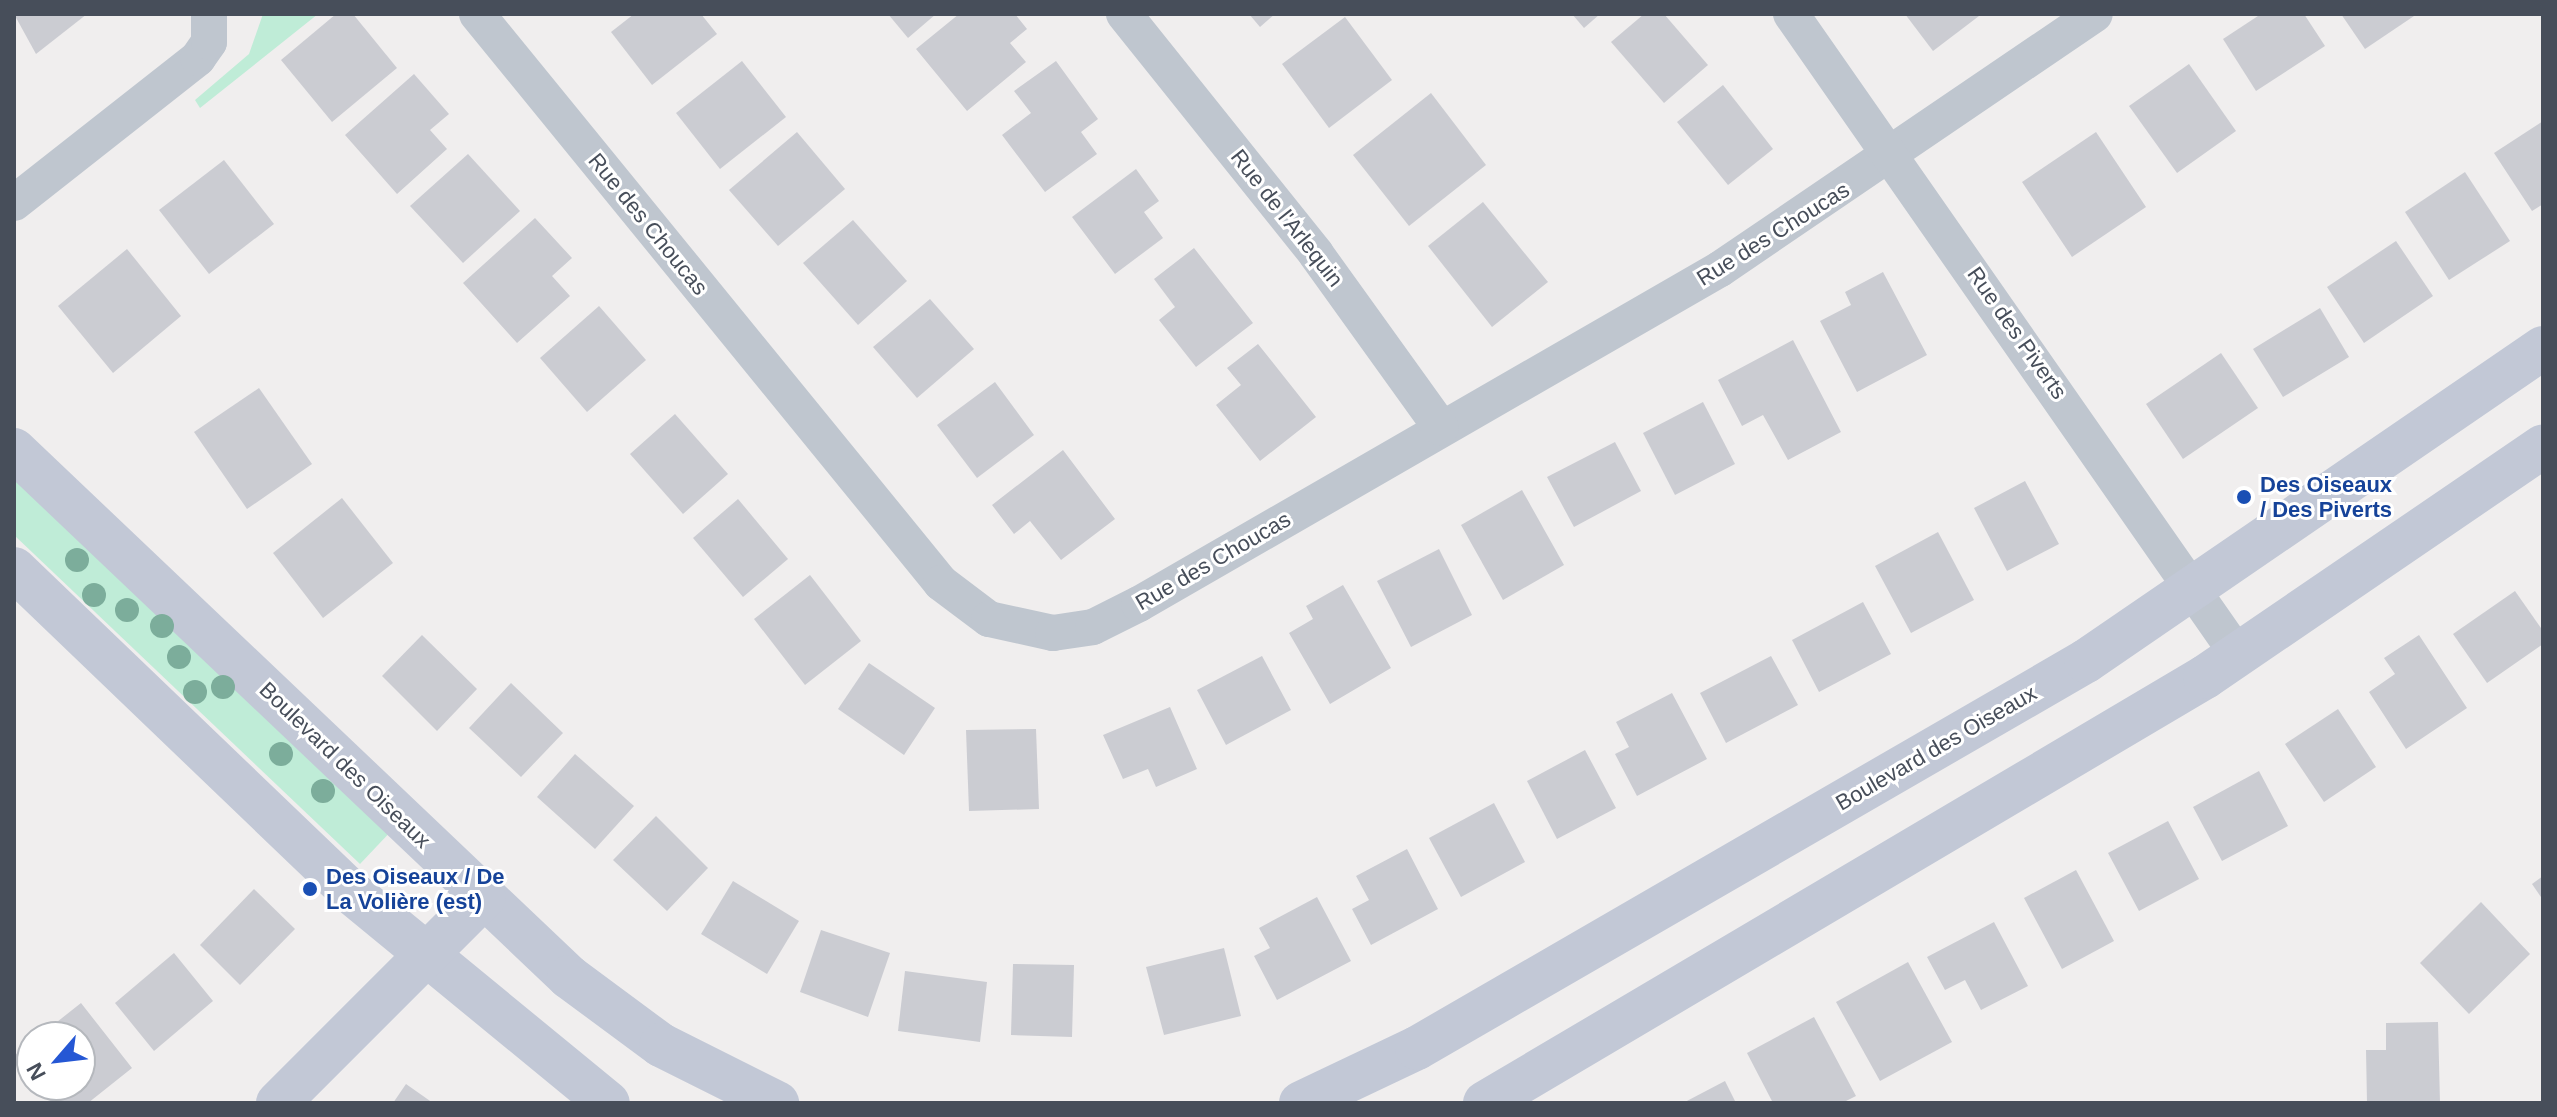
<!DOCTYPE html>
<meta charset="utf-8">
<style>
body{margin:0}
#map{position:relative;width:2557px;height:1117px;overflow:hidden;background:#f0eeee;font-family:Helvetica,sans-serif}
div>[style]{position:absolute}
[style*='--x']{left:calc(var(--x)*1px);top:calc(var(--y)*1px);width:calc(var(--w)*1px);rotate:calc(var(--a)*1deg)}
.green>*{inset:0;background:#bfecd7}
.building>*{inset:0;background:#cbccd2}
.street>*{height:36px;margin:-18px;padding:0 18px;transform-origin:18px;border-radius:18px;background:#bfc6cf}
.secondary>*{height:44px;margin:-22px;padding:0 22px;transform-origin:22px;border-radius:22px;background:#c2c8d6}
.trees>*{width:24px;height:24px;margin:-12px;border-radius:50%;background:#7cad9b}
.dots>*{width:22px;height:22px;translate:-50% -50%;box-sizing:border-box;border:4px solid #fff;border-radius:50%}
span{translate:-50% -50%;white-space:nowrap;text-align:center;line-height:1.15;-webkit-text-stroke:6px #fff;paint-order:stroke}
.street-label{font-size:22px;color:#474e5a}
.transit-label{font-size:22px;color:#164399;font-weight:700}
.left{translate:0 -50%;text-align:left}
.frame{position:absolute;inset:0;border:16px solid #474e5a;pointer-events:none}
.north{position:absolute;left:16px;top:1021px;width:80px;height:80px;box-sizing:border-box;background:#fff;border:2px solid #b5b8bd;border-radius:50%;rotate:242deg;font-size:22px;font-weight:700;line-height:32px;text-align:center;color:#474e5a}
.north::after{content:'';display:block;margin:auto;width:28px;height:36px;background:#2557d4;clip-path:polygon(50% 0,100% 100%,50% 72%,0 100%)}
</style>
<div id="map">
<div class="green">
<i style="clip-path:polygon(263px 14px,318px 14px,200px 108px,195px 100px,249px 54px)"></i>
<i style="clip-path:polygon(14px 466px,395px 827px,360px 864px,14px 535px)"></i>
</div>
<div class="building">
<i style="clip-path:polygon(14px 14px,87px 14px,36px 54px)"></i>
<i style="clip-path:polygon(336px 14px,353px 14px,397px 68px,332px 122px,281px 60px)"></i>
<i style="clip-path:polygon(634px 14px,701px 14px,717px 34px,652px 85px,611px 32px)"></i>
<i style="clip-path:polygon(888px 14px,936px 14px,908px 38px)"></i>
<i style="clip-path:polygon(959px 14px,1015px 14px,1027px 29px,1010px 43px,1026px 62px,967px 111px,916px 49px)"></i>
<i style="clip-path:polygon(1249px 14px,1275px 14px,1260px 27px)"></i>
<i style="clip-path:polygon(1572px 14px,1600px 14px,1584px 28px)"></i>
<i style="clip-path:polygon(1644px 14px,1664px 14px,1708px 65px,1664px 103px,1611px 42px)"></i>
<i style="clip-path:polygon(1905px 14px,1977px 14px,1979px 16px,1933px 51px)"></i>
<i style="clip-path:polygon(2261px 14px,2304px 14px,2325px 46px,2256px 91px,2223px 39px)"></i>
<i style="clip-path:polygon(2341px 14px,2417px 14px,2365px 49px)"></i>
<i style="clip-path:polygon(1345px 17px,1392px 80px,1329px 128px,1282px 64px)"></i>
<i style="clip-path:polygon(742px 61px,786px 117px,720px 169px,676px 113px)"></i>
<i style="clip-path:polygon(1056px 61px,1098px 119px,1081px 132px,1097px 154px,1045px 192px,1002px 135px,1031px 113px,1014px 91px)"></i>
<i style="clip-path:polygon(2189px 64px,2236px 131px,2177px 173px,2129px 106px)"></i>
<i style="clip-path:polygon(414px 74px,449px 114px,430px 130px,447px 149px,397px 194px,345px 135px)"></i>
<i style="clip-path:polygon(1723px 85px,1773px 149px,1728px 185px,1677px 122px)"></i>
<i style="clip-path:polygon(1431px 93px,1486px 165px,1409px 226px,1353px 155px)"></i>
<i style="clip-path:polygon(2543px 121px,2543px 204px,2532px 211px,2494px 153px)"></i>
<i style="clip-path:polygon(797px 132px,845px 189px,778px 246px,729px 190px)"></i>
<i style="clip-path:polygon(2096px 132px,2146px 207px,2072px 257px,2022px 182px)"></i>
<i style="clip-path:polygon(468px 154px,520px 211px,463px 263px,410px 206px)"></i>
<i style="clip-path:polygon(224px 160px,274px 224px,209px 274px,159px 210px)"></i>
<i style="clip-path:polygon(1136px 169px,1159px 201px,1144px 212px,1163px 238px,1115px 274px,1072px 217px)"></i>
<i style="clip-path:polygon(2465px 172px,2510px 241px,2449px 280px,2405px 212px)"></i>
<i style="clip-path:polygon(1483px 202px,1548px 282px,1492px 327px,1428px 246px)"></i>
<i style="clip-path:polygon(535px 218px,572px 258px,552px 276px,570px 296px,517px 343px,463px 283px)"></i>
<i style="clip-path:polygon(853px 220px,907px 281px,858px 325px,803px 263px)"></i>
<i style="clip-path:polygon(2396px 241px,2433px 296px,2364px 343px,2327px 287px)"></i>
<i style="clip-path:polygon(1194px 248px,1253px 323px,1196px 367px,1159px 320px,1175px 307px,1154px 279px)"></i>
<i style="clip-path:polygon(127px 249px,181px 316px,113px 373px,58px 306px)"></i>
<i style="clip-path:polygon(1883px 272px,1927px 355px,1857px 392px,1820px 321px,1851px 305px,1845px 292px)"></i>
<i style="clip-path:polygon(930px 299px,974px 349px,917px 398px,873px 347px)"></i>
<i style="clip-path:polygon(599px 306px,646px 360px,587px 412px,540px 358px)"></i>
<i style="clip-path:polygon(2320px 308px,2349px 357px,2283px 397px,2253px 349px)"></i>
<i style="clip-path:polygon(1793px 340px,1841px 432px,1788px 460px,1763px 415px,1742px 426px,1718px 380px)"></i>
<i style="clip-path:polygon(1258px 344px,1316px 417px,1260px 461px,1216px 405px,1241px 385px,1227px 368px)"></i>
<i style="clip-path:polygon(2221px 353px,2258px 408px,2183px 459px,2146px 404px)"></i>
<i style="clip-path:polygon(995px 382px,1034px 435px,977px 478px,937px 425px)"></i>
<i style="clip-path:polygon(259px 388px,312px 464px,247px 509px,194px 432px)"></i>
<i style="clip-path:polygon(1703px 402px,1735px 464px,1675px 495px,1643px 433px)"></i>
<i style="clip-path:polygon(675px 414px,728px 474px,683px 514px,630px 454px)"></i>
<i style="clip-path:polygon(1615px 442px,1641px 491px,1574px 527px,1547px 477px)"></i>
<i style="clip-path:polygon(1063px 450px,1115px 519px,1061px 560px,1030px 521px,1014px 534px,992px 505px)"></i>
<i style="clip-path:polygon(2025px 481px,2059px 544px,2007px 571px,1974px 508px)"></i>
<i style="clip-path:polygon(1522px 490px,1564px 565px,1503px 600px,1461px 525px)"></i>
<i style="clip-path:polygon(342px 498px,393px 563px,323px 618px,273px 553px)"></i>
<i style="clip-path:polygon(738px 499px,788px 559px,743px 597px,693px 538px)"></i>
<i style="clip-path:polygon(1938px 532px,1974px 600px,1911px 633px,1875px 566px)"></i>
<i style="clip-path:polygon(1439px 549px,1472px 615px,1411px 647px,1377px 581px)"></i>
<i style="clip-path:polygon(810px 575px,861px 641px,805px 685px,754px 619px)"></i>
<i style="clip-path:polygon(1343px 585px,1391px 668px,1330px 704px,1289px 633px,1313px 619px,1306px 606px)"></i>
<i style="clip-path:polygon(2515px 591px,2543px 631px,2543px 644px,2487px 683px,2453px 634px)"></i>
<i style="clip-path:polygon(1863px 602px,1891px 654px,1819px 692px,1792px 640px)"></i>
<i style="clip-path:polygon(422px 635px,477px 689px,437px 731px,382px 676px)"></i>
<i style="clip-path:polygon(2419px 635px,2467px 708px,2406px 749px,2369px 692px,2395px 674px,2384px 658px)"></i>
<i style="clip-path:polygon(1262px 656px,1291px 710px,1226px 745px,1197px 690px)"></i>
<i style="clip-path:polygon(1771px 656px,1798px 705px,1726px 743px,1700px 693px)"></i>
<i style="clip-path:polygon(869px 663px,935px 708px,904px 755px,838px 709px)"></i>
<i style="clip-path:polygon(511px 683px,563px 733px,521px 777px,469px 728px)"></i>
<i style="clip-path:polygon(1672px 693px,1707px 759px,1637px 796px,1615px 754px,1629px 747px,1616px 722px)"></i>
<i style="clip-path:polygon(1170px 707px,1197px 769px,1156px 787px,1148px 769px,1123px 779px,1103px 735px)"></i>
<i style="clip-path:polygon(2338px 709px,2376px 767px,2324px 802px,2285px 744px)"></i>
<i style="clip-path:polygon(1036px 729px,1039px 809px,969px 811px,966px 730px)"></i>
<i style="clip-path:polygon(1585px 750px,1616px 808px,1557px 839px,1527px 781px)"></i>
<i style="clip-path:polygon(575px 754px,634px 806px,595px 849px,537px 797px)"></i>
<i style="clip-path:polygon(2259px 771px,2288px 826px,2222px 861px,2193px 807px)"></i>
<i style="clip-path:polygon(1494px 803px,1525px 862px,1461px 897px,1429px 838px)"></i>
<i style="clip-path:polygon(656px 816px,708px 868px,667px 911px,613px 860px)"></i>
<i style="clip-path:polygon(2168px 821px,2199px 879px,2139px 911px,2108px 853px)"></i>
<i style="clip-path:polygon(1407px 849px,1438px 909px,1371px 945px,1352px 909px,1369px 900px,1356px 876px)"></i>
<i style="clip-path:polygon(2076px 870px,2114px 941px,2062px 969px,2024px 898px)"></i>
<i style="clip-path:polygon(2543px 876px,2543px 900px,2532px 884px)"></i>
<i style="clip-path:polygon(733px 881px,799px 921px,767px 974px,701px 934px)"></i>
<i style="clip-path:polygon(254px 889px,295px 929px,240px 985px,200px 945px)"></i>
<i style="clip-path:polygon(1317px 897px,1351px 961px,1277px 1000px,1254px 956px,1270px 948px,1259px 928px)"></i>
<i style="clip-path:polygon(2481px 902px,2530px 954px,2469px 1014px,2420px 963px)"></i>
<i style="clip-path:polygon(1994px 922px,2028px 986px,1981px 1010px,1965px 980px,1945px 990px,1927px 957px)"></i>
<i style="clip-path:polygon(821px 930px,890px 953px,868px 1017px,800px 992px)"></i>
<i style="clip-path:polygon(1224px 948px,1241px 1016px,1164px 1035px,1146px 967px)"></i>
<i style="clip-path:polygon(174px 953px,213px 1001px,154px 1051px,115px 1003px)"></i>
<i style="clip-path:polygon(1908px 962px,1952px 1042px,1880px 1081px,1836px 1002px)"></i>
<i style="clip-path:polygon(1013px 964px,1074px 965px,1072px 1037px,1011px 1035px)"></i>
<i style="clip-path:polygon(905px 971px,987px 982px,980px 1042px,898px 1031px)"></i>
<i style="clip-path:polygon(81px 1003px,132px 1068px,88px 1103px,52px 1103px,38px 1085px,80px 1085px,80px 1037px,38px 1037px)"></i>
<i style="clip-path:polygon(1814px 1017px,1856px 1096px,1842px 1103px,1773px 1103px,1747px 1053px)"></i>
<i style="clip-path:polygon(2438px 1022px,2440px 1103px,2367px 1103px,2366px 1050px,2386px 1050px,2386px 1023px)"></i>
<i style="clip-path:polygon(32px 1042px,32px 1078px,15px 1055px)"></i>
<i style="clip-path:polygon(1725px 1081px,1736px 1103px,1683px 1103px)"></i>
<i style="clip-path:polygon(406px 1084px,433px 1103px,393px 1103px)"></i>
</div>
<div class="street">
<i style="--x:477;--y:14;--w:734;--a:50.8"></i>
<i style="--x:941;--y:583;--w:60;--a:36.9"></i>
<i style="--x:989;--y:619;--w:66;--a:12.3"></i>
<i style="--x:1053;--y:633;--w:40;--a:-8.5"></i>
<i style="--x:1093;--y:627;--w:51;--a:-26.6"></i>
<i style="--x:1139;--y:604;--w:671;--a:-29.97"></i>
<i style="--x:1720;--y:269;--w:453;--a:-34.2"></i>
<i style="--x:1124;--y:14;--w:307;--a:51.3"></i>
<i style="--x:1316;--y:254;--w:214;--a:54.3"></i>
<i style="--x:1791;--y:14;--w:781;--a:55.11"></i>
<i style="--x:14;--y:203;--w:234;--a:-38.2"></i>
<i style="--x:198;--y:58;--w:19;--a:-55"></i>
<i style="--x:209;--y:42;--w:28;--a:-90"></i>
</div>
<div class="secondary">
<i style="--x:14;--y:450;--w:765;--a:43.52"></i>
<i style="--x:569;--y:977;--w:114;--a:36.5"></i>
<i style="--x:661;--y:1045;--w:130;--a:26.6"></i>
<i style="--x:14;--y:569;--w:468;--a:43.8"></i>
<i style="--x:352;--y:893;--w:331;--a:39.4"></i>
<i style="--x:278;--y:1103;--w:291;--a:-45"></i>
<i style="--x:1301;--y:1103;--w:128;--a:-25.4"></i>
<i style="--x:1417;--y:1048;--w:773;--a:-30.05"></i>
<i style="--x:2086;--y:661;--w:554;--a:-34.41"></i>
<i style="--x:1485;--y:1103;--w:837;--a:-30.61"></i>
<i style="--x:2205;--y:677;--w:409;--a:-34.3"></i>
</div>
<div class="trees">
<i style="left:77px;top:560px"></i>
<i style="left:94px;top:595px"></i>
<i style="left:127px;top:610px"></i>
<i style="left:162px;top:626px"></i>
<i style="left:179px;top:657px"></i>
<i style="left:223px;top:687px"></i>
<i style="left:195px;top:692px"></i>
<i style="left:281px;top:754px"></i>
<i style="left:323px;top:791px"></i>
</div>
<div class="dots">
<i style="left:2244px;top:497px;background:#1a4fb4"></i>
<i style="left:310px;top:889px;background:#1a4fb4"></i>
</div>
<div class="street-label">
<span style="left:1287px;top:218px;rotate:52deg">Rue de l'Arlequin</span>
<span style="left:648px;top:224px;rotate:51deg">Rue des Choucas</span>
<span style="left:1773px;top:234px;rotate:-32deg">Rue des Choucas</span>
<span style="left:2017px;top:333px;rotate:55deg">Rue des Piverts</span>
<span style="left:1213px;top:561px;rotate:-30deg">Rue des Choucas</span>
<span style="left:1936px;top:748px;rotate:-30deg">Boulevard des Oiseaux</span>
<span style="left:345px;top:765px;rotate:44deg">Boulevard des Oiseaux</span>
</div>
<div class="transit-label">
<span class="left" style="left:2260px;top:497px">Des Oiseaux<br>/ Des Piverts</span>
<span class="left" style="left:326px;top:889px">Des Oiseaux / De<br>La Volière (est)</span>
</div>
<div class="frame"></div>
<div class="north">N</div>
</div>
